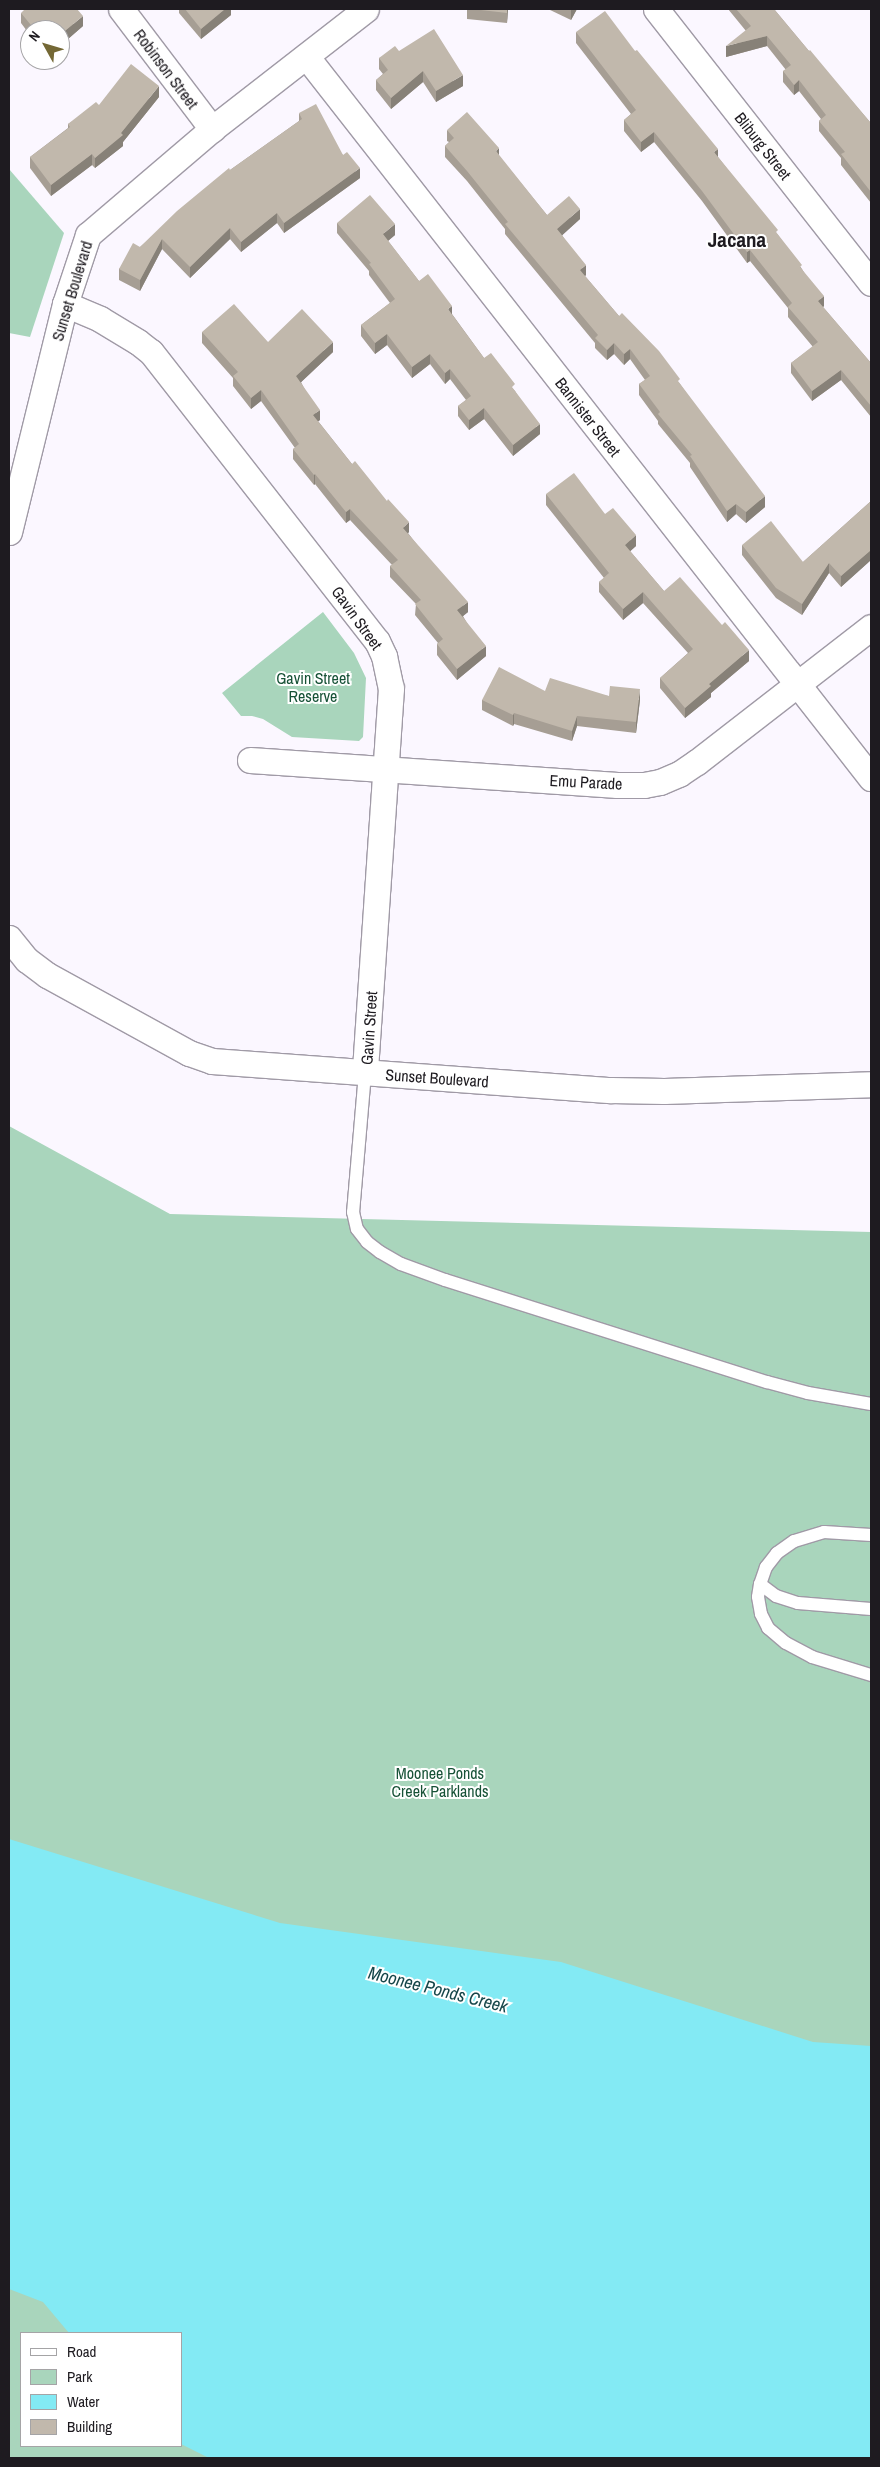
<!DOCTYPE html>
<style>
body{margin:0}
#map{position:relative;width:880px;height:2467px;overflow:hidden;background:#fbf7ff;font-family:"Archivo Narrow",sans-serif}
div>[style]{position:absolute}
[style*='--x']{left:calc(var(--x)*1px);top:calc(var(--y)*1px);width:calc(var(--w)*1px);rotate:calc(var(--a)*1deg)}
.green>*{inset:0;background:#a9d5bc}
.water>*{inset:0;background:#83eaf4}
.roads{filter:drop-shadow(1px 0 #a09aa6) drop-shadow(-1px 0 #a09aa6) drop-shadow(0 1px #a09aa6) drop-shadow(0 -1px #a09aa6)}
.lane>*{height:12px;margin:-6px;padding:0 6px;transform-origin:6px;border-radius:6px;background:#fff}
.street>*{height:25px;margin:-12.5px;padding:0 12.5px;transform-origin:12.5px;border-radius:12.5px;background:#fff}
.wall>*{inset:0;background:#a69e94}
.shaded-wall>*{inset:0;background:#878178}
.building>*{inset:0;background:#c1b8ac}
span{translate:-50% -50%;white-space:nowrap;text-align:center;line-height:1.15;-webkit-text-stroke:4px #fff;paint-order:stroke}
.street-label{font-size:16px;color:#1e1b20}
.park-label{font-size:16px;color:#175237}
.water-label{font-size:18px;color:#16464a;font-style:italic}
.district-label{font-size:21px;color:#1e1b20;font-weight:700}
.frame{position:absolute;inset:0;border:10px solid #1e1b20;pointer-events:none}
.legend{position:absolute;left:20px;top:2332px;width:162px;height:115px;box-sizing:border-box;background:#fff;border:1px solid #a5a4a6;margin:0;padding:6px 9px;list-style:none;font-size:15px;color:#1e1b20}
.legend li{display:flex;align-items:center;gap:10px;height:25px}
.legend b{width:25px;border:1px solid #a5a4a6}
.north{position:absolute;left:20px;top:20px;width:50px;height:50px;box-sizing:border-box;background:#fff;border:1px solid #a5a4a6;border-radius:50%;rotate:309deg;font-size:14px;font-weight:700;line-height:20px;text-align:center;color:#1e1b20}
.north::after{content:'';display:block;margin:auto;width:18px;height:22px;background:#746835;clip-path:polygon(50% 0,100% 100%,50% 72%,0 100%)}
</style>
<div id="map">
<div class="green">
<i style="clip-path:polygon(9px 169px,64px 233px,30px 337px,9px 333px)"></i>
<i style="clip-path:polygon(323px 612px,354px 653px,366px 678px,363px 737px,359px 741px,292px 737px,263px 719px,252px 716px,241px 716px,222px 693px)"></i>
<i style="clip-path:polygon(evenodd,9px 1126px,170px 1214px,871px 1232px,871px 2458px,9px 2458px,9px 1126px,21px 2333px,181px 2333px,181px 2446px,21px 2446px,21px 2333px)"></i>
</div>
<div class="water">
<i style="clip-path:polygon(9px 1839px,280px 1923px,561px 1962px,813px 2042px,871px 2046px,871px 2458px,209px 2458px,181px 2444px,181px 2333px,69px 2333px,43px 2302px,9px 2289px)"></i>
</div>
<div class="roads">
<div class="lane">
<i style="--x:365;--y:1073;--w:140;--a:94.9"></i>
<i style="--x:353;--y:1212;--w:17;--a:77"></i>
<i style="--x:357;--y:1229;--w:16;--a:52"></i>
<i style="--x:367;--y:1242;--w:16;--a:38"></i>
<i style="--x:380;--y:1252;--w:24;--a:30"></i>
<i style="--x:401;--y:1264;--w:47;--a:20"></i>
<i style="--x:445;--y:1280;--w:338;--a:17.6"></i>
<i style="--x:767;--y:1382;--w:42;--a:15"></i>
<i style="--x:808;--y:1393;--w:64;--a:9.9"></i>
<i style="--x:871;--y:1535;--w:47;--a:-176.3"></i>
<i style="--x:824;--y:1532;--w:31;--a:163"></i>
<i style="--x:794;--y:1541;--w:21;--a:145"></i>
<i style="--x:777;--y:1553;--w:18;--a:128"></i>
<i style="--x:766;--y:1567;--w:18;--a:109"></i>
<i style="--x:760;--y:1584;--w:13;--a:99"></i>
<i style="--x:758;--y:1597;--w:17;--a:80"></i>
<i style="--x:761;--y:1614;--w:16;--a:63"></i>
<i style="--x:768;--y:1628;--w:23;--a:40"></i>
<i style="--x:786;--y:1643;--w:30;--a:28"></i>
<i style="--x:812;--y:1657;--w:62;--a:17"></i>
<i style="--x:760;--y:1584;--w:20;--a:37"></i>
<i style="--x:776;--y:1596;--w:23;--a:18"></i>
<i style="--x:798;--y:1603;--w:73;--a:4.7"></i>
</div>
<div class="street">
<i style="--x:121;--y:9;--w:151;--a:52.8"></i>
<i style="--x:656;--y:9;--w:348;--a:51.9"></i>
<i style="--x:306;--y:56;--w:917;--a:51.96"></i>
<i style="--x:65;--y:304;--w:38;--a:23"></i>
<i style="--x:100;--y:319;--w:44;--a:31.2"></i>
<i style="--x:138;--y:342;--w:16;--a:38"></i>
<i style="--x:151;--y:352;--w:367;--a:52"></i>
<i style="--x:377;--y:641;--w:17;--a:65"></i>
<i style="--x:384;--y:656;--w:33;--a:78"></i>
<i style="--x:391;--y:688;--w:386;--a:93.9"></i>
<i style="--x:9;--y:532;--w:235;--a:-76.2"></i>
<i style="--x:65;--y:304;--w:73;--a:-71.6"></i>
<i style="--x:88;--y:235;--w:163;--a:-40.5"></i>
<i style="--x:212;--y:129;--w:195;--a:-37.9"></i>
<i style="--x:250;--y:760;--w:368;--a:3.9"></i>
<i style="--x:617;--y:785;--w:27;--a:0"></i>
<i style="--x:644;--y:785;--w:16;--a:-11"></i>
<i style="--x:660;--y:782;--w:21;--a:-23"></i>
<i style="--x:679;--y:774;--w:22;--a:-34"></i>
<i style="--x:697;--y:762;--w:220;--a:-37.8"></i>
<i style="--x:9;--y:938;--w:28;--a:51"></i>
<i style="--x:27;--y:960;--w:25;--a:37"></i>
<i style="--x:47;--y:975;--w:162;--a:28.8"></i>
<i style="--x:189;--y:1053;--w:24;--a:19"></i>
<i style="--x:212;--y:1061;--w:400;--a:4.2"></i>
<i style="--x:611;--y:1090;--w:53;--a:1.1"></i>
<i style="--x:664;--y:1091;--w:207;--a:-1.9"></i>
</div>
</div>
<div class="wall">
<i style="clip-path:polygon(179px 9px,231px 9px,231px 15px,201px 39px,179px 13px)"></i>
<i style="clip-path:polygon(467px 9px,508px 9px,507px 23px,467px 19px)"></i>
<i style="clip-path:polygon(548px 9px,577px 9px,571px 20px)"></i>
<i style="clip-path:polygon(728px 9px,774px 9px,809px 51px,870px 122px,871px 121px,871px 203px,841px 165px,841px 158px,819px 131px,819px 121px,821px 119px,799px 91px,794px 95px,783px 82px,783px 71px,786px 70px,767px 46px,726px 57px,746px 31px)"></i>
<i style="clip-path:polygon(21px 13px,83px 26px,60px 46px,60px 30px,30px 30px,30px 35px,21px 23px)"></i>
<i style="clip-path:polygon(576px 32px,635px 51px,718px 157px,778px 235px,802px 269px,824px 306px,823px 307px,871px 363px,871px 417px,841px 380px,812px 401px,791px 373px,791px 363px,813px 347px,788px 317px,788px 308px,750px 261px,747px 263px,702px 201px,654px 142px,641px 152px,624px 131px,624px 120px,631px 114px,576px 43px)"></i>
<i style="clip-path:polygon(399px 51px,463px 86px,436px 102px,423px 82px,391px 109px,376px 90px,376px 80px,383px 74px,379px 69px,379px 58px)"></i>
<i style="clip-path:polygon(159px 97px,123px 142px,123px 146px,95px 168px,92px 165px,51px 196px,30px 168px,30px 157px,68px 128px,68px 124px,99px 105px)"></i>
<i style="clip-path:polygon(299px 113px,343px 155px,360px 178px,284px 233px,277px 223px,241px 252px,230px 239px,190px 278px,162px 249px,140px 291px,119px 280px,119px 269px,140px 247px,230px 170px,299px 121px)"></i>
<i style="clip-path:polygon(447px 130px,499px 156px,547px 215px,580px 219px,562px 235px,586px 275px,585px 276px,619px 316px,680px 384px,765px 507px,746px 523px,736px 514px,727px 522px,690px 467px,690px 463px,658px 424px,658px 421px,639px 395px,639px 384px,645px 380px,630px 359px,624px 365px,614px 354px,607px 360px,595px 348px,595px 343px,505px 234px,505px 229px,467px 181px,445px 157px,445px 146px,449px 142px,447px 141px)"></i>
<i style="clip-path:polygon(337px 223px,395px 235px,388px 241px,419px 281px,452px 314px,484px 358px,515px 391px,540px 434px,513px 456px,484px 419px,469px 430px,458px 416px,458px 406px,466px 400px,450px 379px,445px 384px,430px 364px,412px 378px,387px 345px,375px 354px,361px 336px,361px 325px,390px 303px,369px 275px,369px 271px,337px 233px)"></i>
<i style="clip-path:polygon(202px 332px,268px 342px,333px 352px,301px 382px,320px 420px,318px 421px,352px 464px,409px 532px,408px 533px,468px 612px,463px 616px,486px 656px,457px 680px,437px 655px,437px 644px,438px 643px,415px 615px,416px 604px,390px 577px,390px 566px,392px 565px,350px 520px,346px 523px,315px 484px,314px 485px,293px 459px,293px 449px,295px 448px,261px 401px,251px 409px,233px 386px,233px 378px,202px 343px)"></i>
<i style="clip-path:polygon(546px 494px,605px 514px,636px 546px,630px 551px,664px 591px,749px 661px,711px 693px,711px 697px,685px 718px,660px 688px,660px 678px,688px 653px,643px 603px,623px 620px,599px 592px,599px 582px,604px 578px,546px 505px)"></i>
<i style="clip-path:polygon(871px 501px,871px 560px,841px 587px,829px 573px,802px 615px,776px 598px,742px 555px,742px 545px,803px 562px)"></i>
<i style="clip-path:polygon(545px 691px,609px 696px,640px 700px,636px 733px,577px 726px,572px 741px,514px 724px,513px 726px,482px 710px,482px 700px)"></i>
</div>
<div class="shaded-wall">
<i style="clip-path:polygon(225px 9px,231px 9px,231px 15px,201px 39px,201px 29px)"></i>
<i style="clip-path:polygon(507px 9px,508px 9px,507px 23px)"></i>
<i style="clip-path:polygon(571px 9px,577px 9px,571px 20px)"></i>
<i style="clip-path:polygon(83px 16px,83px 26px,60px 46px,60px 35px)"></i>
<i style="clip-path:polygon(767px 36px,767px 46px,726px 57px,726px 46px)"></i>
<i style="clip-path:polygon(423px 71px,423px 82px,391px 109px,391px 98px)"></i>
<i style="clip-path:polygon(463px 75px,463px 86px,436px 102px,436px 91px)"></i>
<i style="clip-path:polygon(799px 80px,799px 91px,794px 95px,794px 85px)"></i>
<i style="clip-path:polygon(159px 86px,159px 97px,123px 142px,123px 146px,95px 168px,95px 158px,121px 133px)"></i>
<i style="clip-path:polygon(654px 132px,654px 142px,641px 152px,641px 142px)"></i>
<i style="clip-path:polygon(499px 148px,499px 158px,496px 151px)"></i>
<i style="clip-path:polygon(718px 149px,718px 160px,714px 152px)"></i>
<i style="clip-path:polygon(92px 154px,92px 165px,51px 196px,51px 185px)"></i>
<i style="clip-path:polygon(360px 168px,360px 178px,284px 233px,284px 223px)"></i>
<i style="clip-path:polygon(580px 209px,580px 219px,557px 240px,557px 229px)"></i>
<i style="clip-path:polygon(277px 213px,277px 223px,241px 252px,241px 242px)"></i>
<i style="clip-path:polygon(395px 224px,395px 235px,383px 245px,383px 234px)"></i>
<i style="clip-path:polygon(230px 228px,230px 239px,190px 278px,190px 267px)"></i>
<i style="clip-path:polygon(162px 239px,162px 249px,140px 291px,140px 280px)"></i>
<i style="clip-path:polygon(750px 250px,750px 261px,747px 263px,747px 252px)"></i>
<i style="clip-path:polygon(586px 265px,586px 275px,580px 281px,580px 270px)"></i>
<i style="clip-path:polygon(824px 296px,824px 306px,818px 312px,818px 301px)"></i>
<i style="clip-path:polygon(452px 306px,452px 316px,448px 309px)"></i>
<i style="clip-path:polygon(387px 334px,387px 345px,375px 354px,375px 343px)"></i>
<i style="clip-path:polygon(333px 342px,333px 352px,296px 387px,296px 376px)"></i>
<i style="clip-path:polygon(614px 343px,614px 354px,607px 360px,607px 350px)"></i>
<i style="clip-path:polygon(630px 349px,630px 359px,624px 365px,624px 354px)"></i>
<i style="clip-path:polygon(430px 354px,430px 364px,412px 378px,412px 367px)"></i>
<i style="clip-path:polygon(450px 369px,450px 379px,445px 384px,445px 373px)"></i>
<i style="clip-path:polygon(841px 370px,841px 380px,812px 401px,812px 391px)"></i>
<i style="clip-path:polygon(261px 390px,261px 401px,251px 409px,251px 398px)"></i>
<i style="clip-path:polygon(484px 408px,484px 419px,469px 430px,469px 420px)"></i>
<i style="clip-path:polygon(320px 410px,320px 420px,313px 425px,313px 415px)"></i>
<i style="clip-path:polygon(540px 424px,540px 434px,513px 456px,513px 445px)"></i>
<i style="clip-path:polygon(315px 474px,315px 484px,314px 485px,314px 475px)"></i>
<i style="clip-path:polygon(765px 496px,765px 507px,746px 523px,746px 512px)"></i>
<i style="clip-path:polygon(736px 504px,736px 514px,727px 522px,727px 511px)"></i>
<i style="clip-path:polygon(350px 509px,350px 520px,346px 523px,346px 512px)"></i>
<i style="clip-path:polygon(409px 522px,409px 532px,403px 538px,403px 528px)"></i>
<i style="clip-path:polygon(636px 535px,636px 546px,625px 556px,625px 545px)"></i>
<i style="clip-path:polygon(871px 550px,871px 560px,841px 587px,841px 576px)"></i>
<i style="clip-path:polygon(829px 563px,829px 573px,802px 615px,802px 604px)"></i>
<i style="clip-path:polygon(643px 592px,643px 603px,623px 620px,623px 609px)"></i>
<i style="clip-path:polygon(468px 602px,468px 612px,457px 621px,457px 610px)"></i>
<i style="clip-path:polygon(486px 646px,486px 656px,457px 680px,457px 669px)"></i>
<i style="clip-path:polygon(749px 650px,749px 661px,711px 693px,711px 697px,685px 718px,685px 708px,709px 684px)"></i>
<i style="clip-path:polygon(640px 689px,640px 700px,636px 733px,636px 722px)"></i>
<i style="clip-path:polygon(514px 713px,514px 724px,513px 726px,513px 715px)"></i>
<i style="clip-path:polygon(577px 716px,577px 726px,572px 741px,572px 731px)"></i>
</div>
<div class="building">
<i style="clip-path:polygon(25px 9px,77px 9px,83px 16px,60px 35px,60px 30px,35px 30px,21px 13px)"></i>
<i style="clip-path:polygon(185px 9px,225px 9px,201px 29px)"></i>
<i style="clip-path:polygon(472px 9px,507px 9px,507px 13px)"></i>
<i style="clip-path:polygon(736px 9px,774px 9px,809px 51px,810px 50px,870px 122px,871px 121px,871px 192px,841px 154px,845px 152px,819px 121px,826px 115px,799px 80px,794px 85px,783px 71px,791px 65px,767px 36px,726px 46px,751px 26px)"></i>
<i style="clip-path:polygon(605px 11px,635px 51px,637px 50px,718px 149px,714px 152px,778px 230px,776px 232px,802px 265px,800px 267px,824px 296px,818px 301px,871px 363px,871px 406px,841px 370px,812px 391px,791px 363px,818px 342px,788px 307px,792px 303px,750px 250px,747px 252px,702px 191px,654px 132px,641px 142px,624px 120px,636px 110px,576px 32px)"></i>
<i style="clip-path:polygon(434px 29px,463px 75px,436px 91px,423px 71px,391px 98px,376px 80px,388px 70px,379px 58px,395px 46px,399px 51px)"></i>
<i style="clip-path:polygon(131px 64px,159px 86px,121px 133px,123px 135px,95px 158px,92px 154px,51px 185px,30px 157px,70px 127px,68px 124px,96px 102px,99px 105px)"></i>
<i style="clip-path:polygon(316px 104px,343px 155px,347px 152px,360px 168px,284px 223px,277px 213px,241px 242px,230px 228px,190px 267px,162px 239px,140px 280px,119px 269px,133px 243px,140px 247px,177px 211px,229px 168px,230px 170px,302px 119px,299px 113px)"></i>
<i style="clip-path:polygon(467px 112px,499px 148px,496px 151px,547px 215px,569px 196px,580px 209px,557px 229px,586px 265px,580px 270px,619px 316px,622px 313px,659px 351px,680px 379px,678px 381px,765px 496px,746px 512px,736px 504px,727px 511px,690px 456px,692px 455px,658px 414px,660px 412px,639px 384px,650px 376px,630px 349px,624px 354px,614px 343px,607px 350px,595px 338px,598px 335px,505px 224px,508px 222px,467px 171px,445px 146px,454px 138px,447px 130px)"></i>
<i style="clip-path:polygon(370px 195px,395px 224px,383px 234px,419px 281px,428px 274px,452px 306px,448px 309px,484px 358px,491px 353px,515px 384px,512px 387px,540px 424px,513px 445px,484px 408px,469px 420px,458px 406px,471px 396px,450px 369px,445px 373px,430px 354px,412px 367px,387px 334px,375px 343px,361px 325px,395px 299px,369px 264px,371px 263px,337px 223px)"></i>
<i style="clip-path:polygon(234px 304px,268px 342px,302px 309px,333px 342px,296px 376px,320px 410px,313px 415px,352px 464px,355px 461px,387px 501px,388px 499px,409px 522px,403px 528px,468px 602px,457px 610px,486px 646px,457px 669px,437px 644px,443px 639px,415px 604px,421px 600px,390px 566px,398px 560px,350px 509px,346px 512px,315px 474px,314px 475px,293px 449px,299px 444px,261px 390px,251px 398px,233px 376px,238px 372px,202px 332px)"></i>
<i style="clip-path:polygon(574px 473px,605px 514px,613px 508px,636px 535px,625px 545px,664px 591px,680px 577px,722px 625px,725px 622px,749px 650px,709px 684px,711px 686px,685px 708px,660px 678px,693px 649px,643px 592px,623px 609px,599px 582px,609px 573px,546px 494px)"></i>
<i style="clip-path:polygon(871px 501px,871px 550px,841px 576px,829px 563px,802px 604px,776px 588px,742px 545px,771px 521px,803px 562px)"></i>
<i style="clip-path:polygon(499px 667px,545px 691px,550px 678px,609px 696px,610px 686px,640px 689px,636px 722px,577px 716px,572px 731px,514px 713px,513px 715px,482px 700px)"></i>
</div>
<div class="street-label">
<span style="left:166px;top:69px;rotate:53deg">Robinson Street</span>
<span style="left:763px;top:146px;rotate:52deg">Bliburg Street</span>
<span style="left:72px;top:291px;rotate:-73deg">Sunset Boulevard</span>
<span style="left:588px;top:417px;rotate:52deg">Bannister Street</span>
<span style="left:357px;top:618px;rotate:54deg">Gavin Street</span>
<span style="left:586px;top:782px;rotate:3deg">Emu Parade</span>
<span style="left:369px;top:1028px;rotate:-86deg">Gavin Street</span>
<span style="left:437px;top:1078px;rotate:4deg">Sunset Boulevard</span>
</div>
<div class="park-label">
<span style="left:313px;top:687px">Gavin Street<br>Reserve</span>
<span style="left:440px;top:1782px">Moonee Ponds<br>Creek Parklands</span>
</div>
<div class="water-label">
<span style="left:438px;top:1990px;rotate:14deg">Moonee Ponds Creek</span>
</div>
<div class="district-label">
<span style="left:737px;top:240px">Jacana</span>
</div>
<div class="frame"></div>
<ul class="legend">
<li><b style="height:6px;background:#fff"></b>Road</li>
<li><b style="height:14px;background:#a9d5bc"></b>Park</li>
<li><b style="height:14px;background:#83eaf4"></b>Water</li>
<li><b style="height:14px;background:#c1b8ac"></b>Building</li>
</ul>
<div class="north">N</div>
</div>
